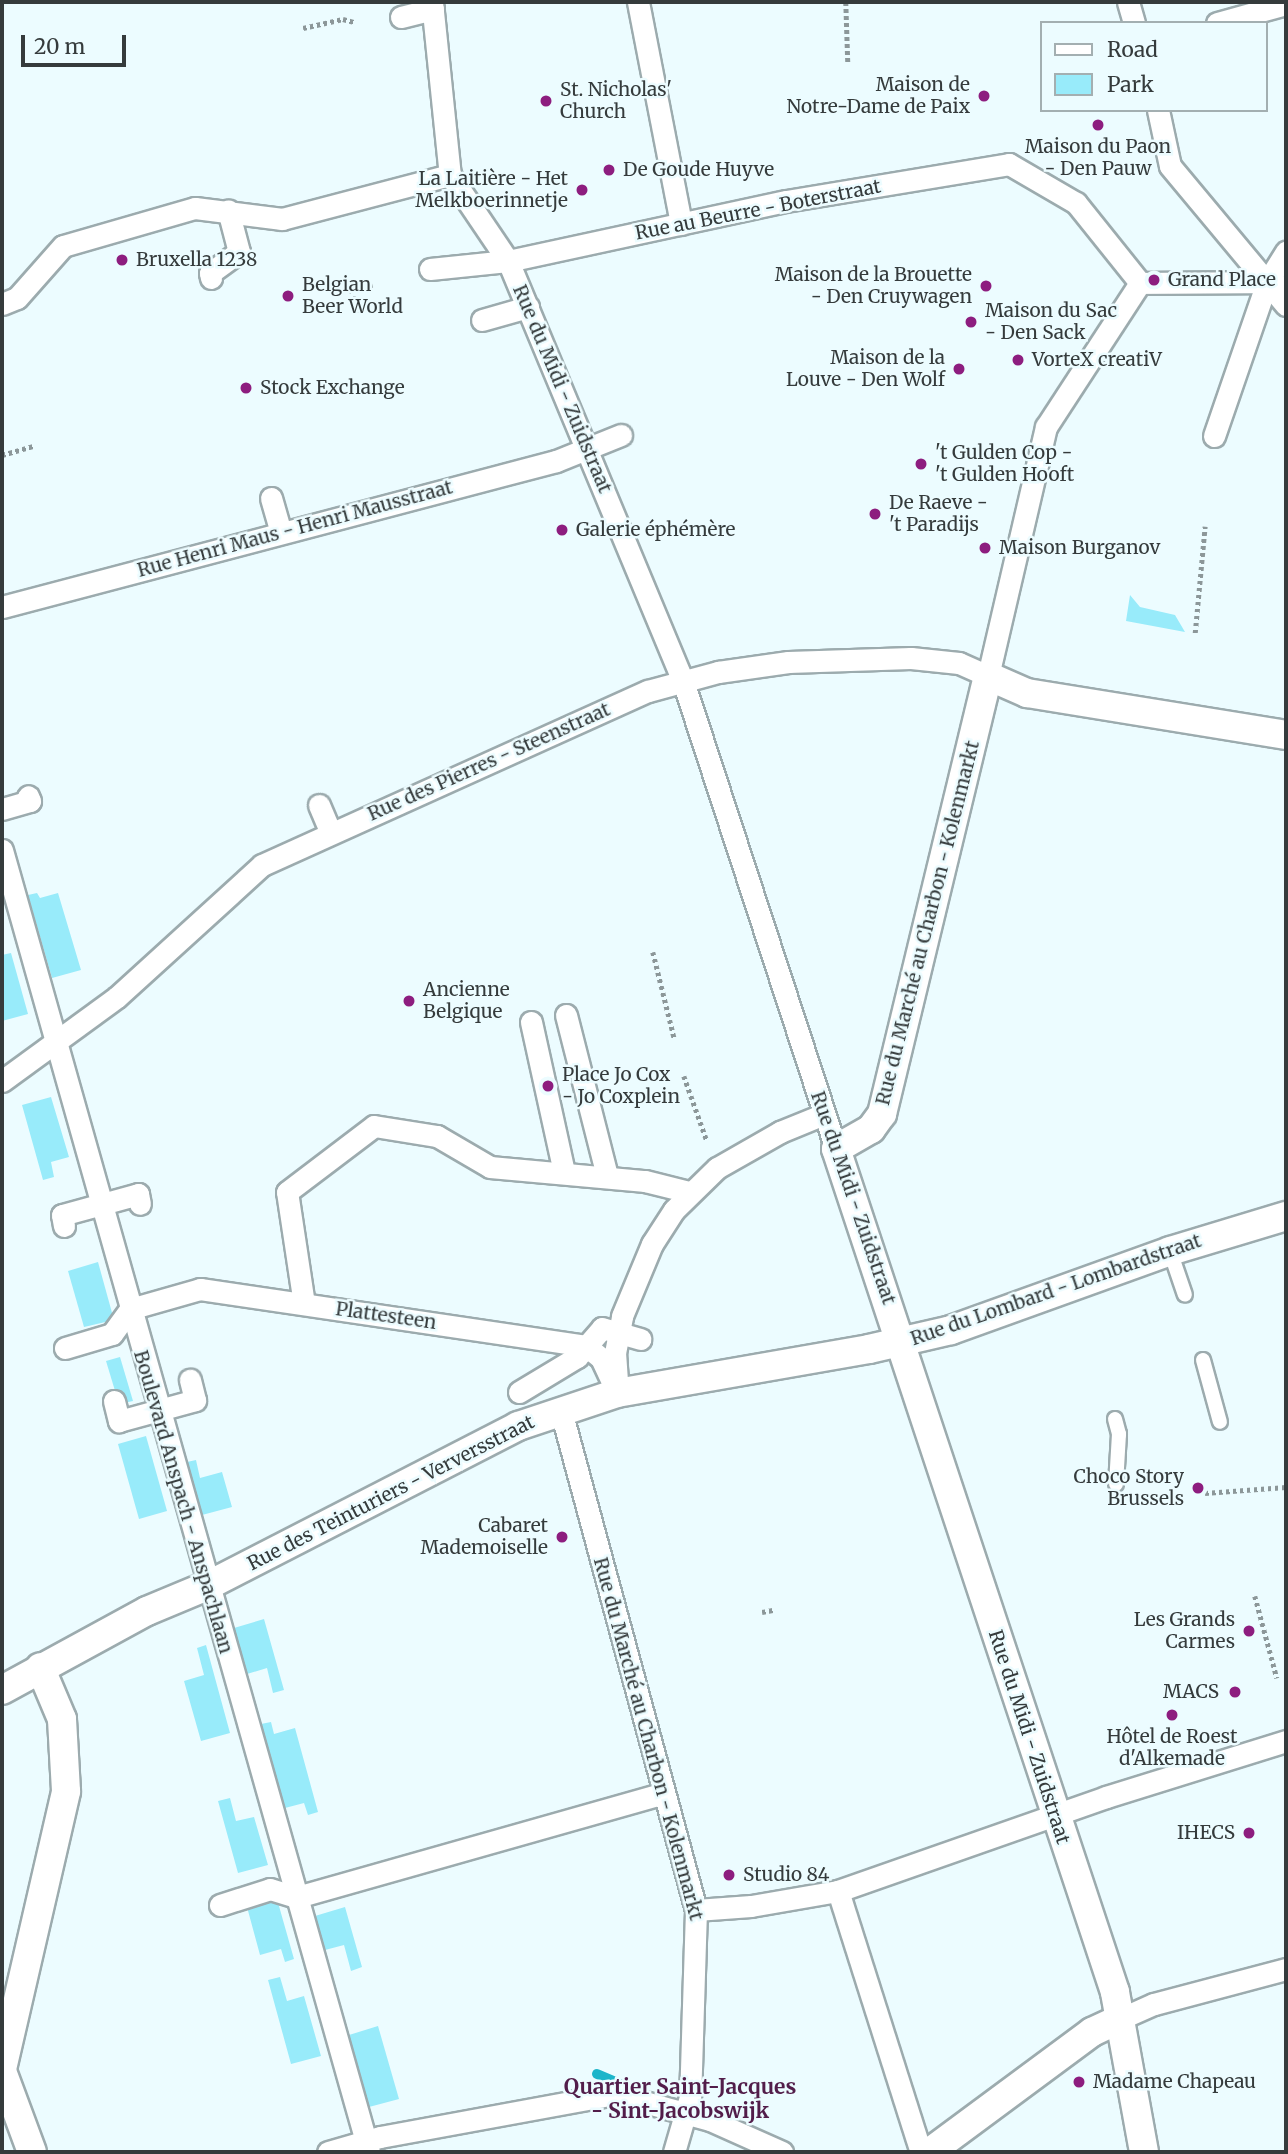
<!DOCTYPE html>
<meta charset="utf-8">
<style>
body{margin:0}
#map{position:relative;width:1288px;height:2154px;overflow:hidden;background:#ecfcff;font-family:Merriweather,serif}
div>[style]{position:absolute}
[style*='--x']{left:calc(var(--x)*1px);top:calc(var(--y)*1px);width:calc(var(--w)*1px);rotate:calc(var(--a)*1deg)}
.green>*{inset:0;background:#98ebfa}
.stream>*{height:10px;margin:-5px;padding:0 5px;transform-origin:5px;border-radius:5px;background:#1db5ca}
.path>*{height:4.5px;margin-top:-2.25px;transform-origin:0;background:repeating-linear-gradient(90deg,#8c9799 0 3.5px,transparent 0 7px)}
.roads{filter:drop-shadow(2px 0 #9cabae) drop-shadow(-2px 0 #9cabae) drop-shadow(0 2px #9cabae) drop-shadow(0 -2px #9cabae)}
.service>*{height:14px;margin:-7px;padding:0 7px;transform-origin:7px;border-radius:7px;background:#fff}
.pedestrian>*{height:21px;margin:-10.5px;padding:0 10.5px;transform-origin:10.5px;border-radius:10.5px;background:#fff}
.minor>*{height:28px;margin:-14px;padding:0 14px;transform-origin:14px;border-radius:14px;background:#fff}
.dots>*{width:19px;height:19px;translate:-50% -50%;box-sizing:border-box;border:4px solid #ecfcff;border-radius:50%}
span{translate:-50% -50%;white-space:nowrap;text-align:center;line-height:1.15;-webkit-text-stroke:5px #ecfcff;paint-order:stroke}
.poi-label{font-size:19px;color:#353b3c}
.right{translate:-100% -50%;text-align:right}
.left{translate:0 -50%;text-align:left}
.street-label{font-size:19px;color:#353b3c}
.neighbourhood-label{font-size:21px;color:#521d4a;font-weight:700}
.frame{position:absolute;inset:0;border:4px solid #353b3c;pointer-events:none}
.legend{position:absolute;left:1040px;top:21px;width:228px;height:91px;box-sizing:border-box;background:#ecfcff;border:2px solid #a3afb1;margin:0;padding:9px 12px;list-style:none;font-size:21px;color:#353b3c}
.legend li{display:flex;align-items:center;gap:14px;height:35px}
.legend b{width:35px;border:2px solid #a3afb1}
.scale{position:absolute;left:21px;top:35px;width:105px;height:32px;box-sizing:border-box;border:4px solid #353b3c;border-top:0;padding-left:9px;font-size:21px;line-height:24px;white-space:nowrap;color:#353b3c;-webkit-text-stroke:5px #ecfcff;paint-order:stroke}
</style>
<div id="map">
<div class="green">
<i style="clip-path:polygon(1130px 595px,1140px 607px,1175px 615px,1185px 632px,1126px 621px)"></i>
<i style="clip-path:polygon(37px 893px,40px 898px,58px 893px,81px 970px,52px 978px,28px 895px)"></i>
<i style="clip-path:polygon(11px 953px,28px 1014px,2px 1021px,2px 955px)"></i>
<i style="clip-path:polygon(51px 1097px,69px 1157px,51px 1162px,54px 1177px,43px 1180px,22px 1105px)"></i>
<i style="clip-path:polygon(98px 1262px,114px 1320px,84px 1327px,68px 1271px)"></i>
<i style="clip-path:polygon(120px 1357px,133px 1401px,119px 1404px,106px 1361px)"></i>
<i style="clip-path:polygon(146px 1436px,167px 1511px,139px 1519px,118px 1444px)"></i>
<i style="clip-path:polygon(196px 1460px,200px 1478px,222px 1472px,232px 1507px,202px 1515px,187px 1462px)"></i>
<i style="clip-path:polygon(264px 1619px,284px 1690px,273px 1693px,267px 1668px,247px 1674px,234px 1628px)"></i>
<i style="clip-path:polygon(206px 1645px,230px 1733px,201px 1741px,184px 1681px,204px 1675px,197px 1648px)"></i>
<i style="clip-path:polygon(271px 1722px,274px 1734px,295px 1728px,318px 1812px,308px 1815px,304px 1803px,285px 1808px,261px 1724px)"></i>
<i style="clip-path:polygon(230px 1798px,236px 1821px,254px 1817px,268px 1865px,238px 1873px,218px 1801px)"></i>
<i style="clip-path:polygon(277px 1899px,294px 1959px,285px 1962px,281px 1949px,260px 1955px,247px 1907px)"></i>
<i style="clip-path:polygon(345px 1907px,362px 1967px,351px 1971px,344px 1945px,325px 1950px,315px 1916px)"></i>
<i style="clip-path:polygon(280px 1977px,287px 2001px,304px 1996px,321px 2056px,291px 2064px,268px 1980px)"></i>
<i style="clip-path:polygon(378px 2026px,399px 2099px,369px 2107px,349px 2035px)"></i>
</div>
<div class="stream">
<i style="--x:597;--y:2074;--w:43;--a:23"></i>
</div>
<div class="path">
<i style="--x:846;--y:2;--w:61;--a:88.1"></i>
<i style="--x:303;--y:28;--w:41;--a:-12.7"></i>
<i style="--x:343;--y:19;--w:11;--a:15"></i>
<i style="--x:358;--y:313;--w:24;--a:-107"></i>
<i style="--x:351;--y:290;--w:22;--a:-13"></i>
<i style="--x:2;--y:455;--w:32;--a:-16"></i>
<i style="--x:1195;--y:633;--w:107;--a:-84.7"></i>
<i style="--x:653;--y:952;--w:88;--a:76.1"></i>
<i style="--x:684;--y:1076;--w:69;--a:70.5"></i>
<i style="--x:1205;--y:1493;--w:81;--a:-4.2"></i>
<i style="--x:1255;--y:1596;--w:85;--a:75"></i>
<i style="--x:762;--y:1612;--w:11;--a:-10"></i>
</div>
<div class="roads">
<div class="service">
<i style="--x:1170;--y:1251;--w:46;--a:71.2"></i>
<i style="--x:1203;--y:1360;--w:64;--a:74.7"></i>
<i style="--x:1115;--y:1419;--w:16;--a:75"></i>
<i style="--x:1119;--y:1434;--w:50;--a:93.4"></i>
</div>
<div class="pedestrian">
<i style="--x:432;--y:2;--w:174;--a:84.1"></i>
<i style="--x:450;--y:175;--w:104;--a:56"></i>
<i style="--x:508;--y:261;--w:455;--a:67.4"></i>
<i style="--x:683;--y:681;--w:492;--a:71.9"></i>
<i style="--x:638;--y:2;--w:226;--a:79"></i>
<i style="--x:1128;--y:2;--w:22;--a:74"></i>
<i style="--x:401;--y:17;--w:33;--a:-14"></i>
<i style="--x:1217;--y:23;--w:72;--a:-15.4"></i>
<i style="--x:1158;--y:110;--w:57;--a:77.9"></i>
<i style="--x:1170;--y:166;--w:181;--a:50.2"></i>
<i style="--x:430;--y:269;--w:78;--a:-5.9"></i>
<i style="--x:508;--y:261;--w:284;--a:-12.2"></i>
<i style="--x:786;--y:201;--w:226;--a:-9.4"></i>
<i style="--x:1009;--y:164;--w:78;--a:30.2"></i>
<i style="--x:1076;--y:203;--w:102;--a:51.3"></i>
<i style="--x:211;--y:278;--w:5;--a:-101"></i>
<i style="--x:210;--y:273;--w:36;--a:-36"></i>
<i style="--x:239;--y:252;--w:43;--a:-104.7"></i>
<i style="--x:1140;--y:283;--w:135;--a:-0.4"></i>
<i style="--x:2;--y:304;--w:16;--a:-22"></i>
<i style="--x:17;--y:298;--w:69;--a:-48.5"></i>
<i style="--x:63;--y:246;--w:137;--a:-16.1"></i>
<i style="--x:195;--y:208;--w:88;--a:7.2"></i>
<i style="--x:282;--y:219;--w:174;--a:-14.7"></i>
<i style="--x:482;--y:320;--w:48;--a:-15.8"></i>
<i style="--x:1214;--y:436;--w:163;--a:-71"></i>
<i style="--x:1267;--y:282;--w:36;--a:-58"></i>
<i style="--x:271;--y:498;--w:36;--a:74"></i>
<i style="--x:2;--y:607;--w:573;--a:-14.76"></i>
<i style="--x:556;--y:461;--w:70;--a:-21.8"></i>
<i style="--x:319;--y:805;--w:30;--a:67"></i>
<i style="--x:2;--y:809;--w:29;--a:-16"></i>
<i style="--x:30;--y:801;--w:5;--a:-112"></i>
<i style="--x:2;--y:850;--w:1353;--a:74.26"></i>
<i style="--x:566;--y:1015;--w:166;--a:75.7"></i>
<i style="--x:531;--y:1022;--w:154;--a:77.6"></i>
<i style="--x:2;--y:1081;--w:142;--a:-36.1"></i>
<i style="--x:117;--y:997;--w:196;--a:-42.3"></i>
<i style="--x:262;--y:865;--w:423;--a:-24.3"></i>
<i style="--x:648;--y:691;--w:73;--a:-15.2"></i>
<i style="--x:718;--y:672;--w:71;--a:-8.1"></i>
<i style="--x:788;--y:662;--w:123;--a:-1.9"></i>
<i style="--x:911;--y:658;--w:48;--a:5.9"></i>
<i style="--x:959;--y:663;--w:32;--a:24"></i>
<i style="--x:988;--y:676;--w:256;--a:-76.9"></i>
<i style="--x:1046;--y:427;--w:172;--a:-56.9"></i>
<i style="--x:64;--y:1226;--w:11;--a:-100"></i>
<i style="--x:62;--y:1215;--w:79;--a:-15.4"></i>
<i style="--x:138;--y:1194;--w:10;--a:79"></i>
<i style="--x:304;--y:1304;--w:113;--a:-98.6"></i>
<i style="--x:287;--y:1192;--w:109;--a:-37.2"></i>
<i style="--x:374;--y:1126;--w:64;--a:9"></i>
<i style="--x:437;--y:1136;--w:61;--a:30.3"></i>
<i style="--x:490;--y:1167;--w:156;--a:5.2"></i>
<i style="--x:645;--y:1181;--w:45;--a:14"></i>
<i style="--x:130;--y:1309;--w:73;--a:-15.9"></i>
<i style="--x:200;--y:1289;--w:390;--a:8.4"></i>
<i style="--x:586;--y:1346;--w:19;--a:39"></i>
<i style="--x:601;--y:1358;--w:38;--a:65"></i>
<i style="--x:65;--y:1348;--w:49;--a:-16.6"></i>
<i style="--x:112;--y:1334;--w:31;--a:-54"></i>
<i style="--x:617;--y:1381;--w:28;--a:-94"></i>
<i style="--x:615;--y:1353;--w:38;--a:-79"></i>
<i style="--x:622;--y:1316;--w:78;--a:-67.4"></i>
<i style="--x:652;--y:1244;--w:40;--a:-57.1"></i>
<i style="--x:674;--y:1210;--w:60;--a:-44.3"></i>
<i style="--x:717;--y:1168;--w:73;--a:-29.7"></i>
<i style="--x:780;--y:1132;--w:48;--a:-22.2"></i>
<i style="--x:519;--y:1392;--w:68;--a:-31.1"></i>
<i style="--x:577;--y:1357;--w:38;--a:-49"></i>
<i style="--x:602;--y:1328;--w:40;--a:16"></i>
<i style="--x:114;--y:1401;--w:21;--a:76"></i>
<i style="--x:119;--y:1421;--w:79;--a:-15.4"></i>
<i style="--x:195;--y:1400;--w:21;--a:-104"></i>
<i style="--x:561;--y:1411;--w:517;--a:74.86"></i>
<i style="--x:696;--y:1910;--w:187;--a:91.8"></i>
<i style="--x:690;--y:2097;--w:57;--a:106.2"></i>
<i style="--x:838;--y:1891;--w:274;--a:72.4"></i>
<i style="--x:220;--y:1905;--w:52;--a:-17.7"></i>
<i style="--x:270;--y:1889;--w:28;--a:17"></i>
<i style="--x:297;--y:1897;--w:381;--a:-15.8"></i>
<i style="--x:696;--y:1910;--w:55;--a:-4.2"></i>
<i style="--x:751;--y:1906;--w:88;--a:-9.8"></i>
<i style="--x:838;--y:1891;--w:284;--a:-19.3"></i>
<i style="--x:1106;--y:1797;--w:189;--a:-17.3"></i>
<i style="--x:1120;--y:2019;--w:37;--a:-24"></i>
<i style="--x:1154;--y:2004;--w:137;--a:-14.9"></i>
<i style="--x:328;--y:2152;--w:54;--a:-16.1"></i>
<i style="--x:380;--y:2137;--w:239;--a:-10.4"></i>
<i style="--x:615;--y:2094;--w:98;--a:15.3"></i>
<i style="--x:710;--y:2120;--w:79;--a:24"></i>
</div>
<div class="minor">
<i style="--x:2;--y:1690;--w:165;--a:-28.6"></i>
<i style="--x:147;--y:1611;--w:65;--a:-22.6"></i>
<i style="--x:207;--y:1586;--w:350;--a:-27.2"></i>
<i style="--x:518;--y:1426;--w:104;--a:-18.4"></i>
<i style="--x:617;--y:1393;--w:256;--a:-9.9"></i>
<i style="--x:869;--y:1349;--w:84;--a:-13"></i>
<i style="--x:951;--y:1330;--w:233;--a:-19.8"></i>
<i style="--x:1170;--y:1251;--w:121;--a:-16.8"></i>
<i style="--x:2;--y:2069;--w:285;--a:-77"></i>
<i style="--x:66;--y:1791;--w:72;--a:-93.2"></i>
<i style="--x:62;--y:1719;--w:56;--a:-112.9"></i>
<i style="--x:2;--y:2071;--w:86;--a:69.7"></i>
<i style="--x:930;--y:2152;--w:202;--a:-36.5"></i>
<i style="--x:1092;--y:2032;--w:31;--a:-25"></i>
<i style="--x:1144;--y:2152;--w:163;--a:-100.3"></i>
<i style="--x:1115;--y:1992;--w:888;--a:-108.31"></i>
<i style="--x:836;--y:1149;--w:40;--a:-29.7"></i>
<i style="--x:871;--y:1129;--w:19;--a:-54"></i>
<i style="--x:882;--y:1114;--w:451;--a:-76.4"></i>
<i style="--x:988;--y:676;--w:43;--a:23.6"></i>
<i style="--x:1027;--y:693;--w:262;--a:9.2"></i>
</div>
</div>
<div class="dots">
<i style="left:984px;top:96px;background:#8d1d7f"></i>
<i style="left:546px;top:101px;background:#8d1d7f"></i>
<i style="left:1098px;top:125px;background:#8d1d7f"></i>
<i style="left:609px;top:170px;background:#8d1d7f"></i>
<i style="left:582px;top:190px;background:#8d1d7f"></i>
<i style="left:122px;top:260px;background:#8d1d7f"></i>
<i style="left:1154px;top:280px;background:#8d1d7f"></i>
<i style="left:986px;top:286px;background:#8d1d7f"></i>
<i style="left:288px;top:296px;background:#8d1d7f"></i>
<i style="left:971px;top:322px;background:#8d1d7f"></i>
<i style="left:1018px;top:360px;background:#8d1d7f"></i>
<i style="left:959px;top:369px;background:#8d1d7f"></i>
<i style="left:246px;top:388px;background:#8d1d7f"></i>
<i style="left:921px;top:464px;background:#8d1d7f"></i>
<i style="left:875px;top:514px;background:#8d1d7f"></i>
<i style="left:562px;top:530px;background:#8d1d7f"></i>
<i style="left:985px;top:548px;background:#8d1d7f"></i>
<i style="left:409px;top:1001px;background:#8d1d7f"></i>
<i style="left:548px;top:1086px;background:#8d1d7f"></i>
<i style="left:1198px;top:1488px;background:#8d1d7f"></i>
<i style="left:562px;top:1537px;background:#8d1d7f"></i>
<i style="left:1249px;top:1631px;background:#8d1d7f"></i>
<i style="left:1235px;top:1692px;background:#8d1d7f"></i>
<i style="left:1172px;top:1715px;background:#8d1d7f"></i>
<i style="left:1249px;top:1833px;background:#8d1d7f"></i>
<i style="left:729px;top:1875px;background:#8d1d7f"></i>
<i style="left:1079px;top:2082px;background:#8d1d7f"></i>
</div>
<div class="poi-label">
<span class="right" style="left:970px;top:96px">Maison de<br>Notre-Dame de Paix</span>
<span class="left" style="left:560px;top:101px">St. Nicholas'<br>Church</span>
<span style="left:1098px;top:158px">Maison du Paon<br>- Den Pauw</span>
<span class="left" style="left:623px;top:170px">De Goude Huyve</span>
<span class="right" style="left:568px;top:190px">La Laitière - Het<br>Melkboerinnetje</span>
<span class="left" style="left:136px;top:260px">Bruxella 1238</span>
<span class="right" style="left:972px;top:286px">Maison de la Brouette<br>- Den Cruywagen</span>
<span class="left" style="left:1168px;top:280px">Grand Place</span>
<span class="left" style="left:302px;top:296px">Belgian<br>Beer World</span>
<span class="left" style="left:985px;top:322px">Maison du Sac<br>- Den Sack</span>
<span class="right" style="left:945px;top:369px">Maison de la<br>Louve - Den Wolf</span>
<span class="left" style="left:1032px;top:360px">VorteX creatiV</span>
<span class="left" style="left:260px;top:388px">Stock Exchange</span>
<span class="left" style="left:935px;top:464px">'t Gulden Cop -<br>'t Gulden Hooft</span>
<span class="left" style="left:889px;top:514px">De Raeve -<br>'t Paradijs</span>
<span class="left" style="left:576px;top:530px">Galerie éphémère</span>
<span class="left" style="left:999px;top:548px">Maison Burganov</span>
<span class="left" style="left:423px;top:1001px">Ancienne<br>Belgique</span>
<span class="left" style="left:562px;top:1086px">Place Jo Cox<br>- Jo Coxplein</span>
<span class="right" style="left:1184px;top:1488px">Choco Story<br>Brussels</span>
<span class="right" style="left:548px;top:1537px">Cabaret<br>Mademoiselle</span>
<span class="right" style="left:1235px;top:1631px">Les Grands<br>Carmes</span>
<span class="right" style="left:1219px;top:1692px">MACS</span>
<span style="left:1172px;top:1748px">Hôtel de Roest<br>d'Alkemade</span>
<span class="right" style="left:1235px;top:1833px">IHECS</span>
<span class="left" style="left:743px;top:1875px">Studio 84</span>
<span class="left" style="left:1093px;top:2082px">Madame Chapeau</span>
</div>
<div class="street-label">
<span style="left:758px;top:210px;rotate:-11deg">Rue au Beurre - Boterstraat</span>
<span style="left:562px;top:389px;rotate:67deg">Rue du Midi - Zuidstraat</span>
<span style="left:295px;top:529px;rotate:-15deg">Rue Henri Maus - Henri Mausstraat</span>
<span style="left:489px;top:762px;rotate:-24deg">Rue des Pierres - Steenstraat</span>
<span style="left:928px;top:923px;rotate:-76deg">Rue du Marché au Charbon - Kolenmarkt</span>
<span style="left:853px;top:1198px;rotate:71deg">Rue du Midi - Zuidstraat</span>
<span style="left:1056px;top:1290px;rotate:-19deg">Rue du Lombard - Lombardstraat</span>
<span style="left:386px;top:1316px;rotate:8deg">Plattesteen</span>
<span style="left:391px;top:1493px;rotate:-27deg">Rue des Teinturiers - Verversstraat</span>
<span style="left:183px;top:1502px;rotate:74deg">Boulevard Anspach - Anspachlaan</span>
<span style="left:1029px;top:1737px;rotate:72deg">Rue du Midi - Zuidstraat</span>
<span style="left:648px;top:1739px;rotate:75deg">Rue du Marché au Charbon - Kolenmarkt</span>
</div>
<div class="neighbourhood-label">
<span style="left:680px;top:2099px">Quartier Saint-Jacques<br>- Sint-Jacobswijk</span>
</div>
<div class="frame"></div>
<ul class="legend">
<li><b style="height:9px;background:#fff"></b>Road</li>
<li><b style="height:19px;background:#98ebfa"></b>Park</li>
</ul>
<div class="scale">20 m</div>
</div>
